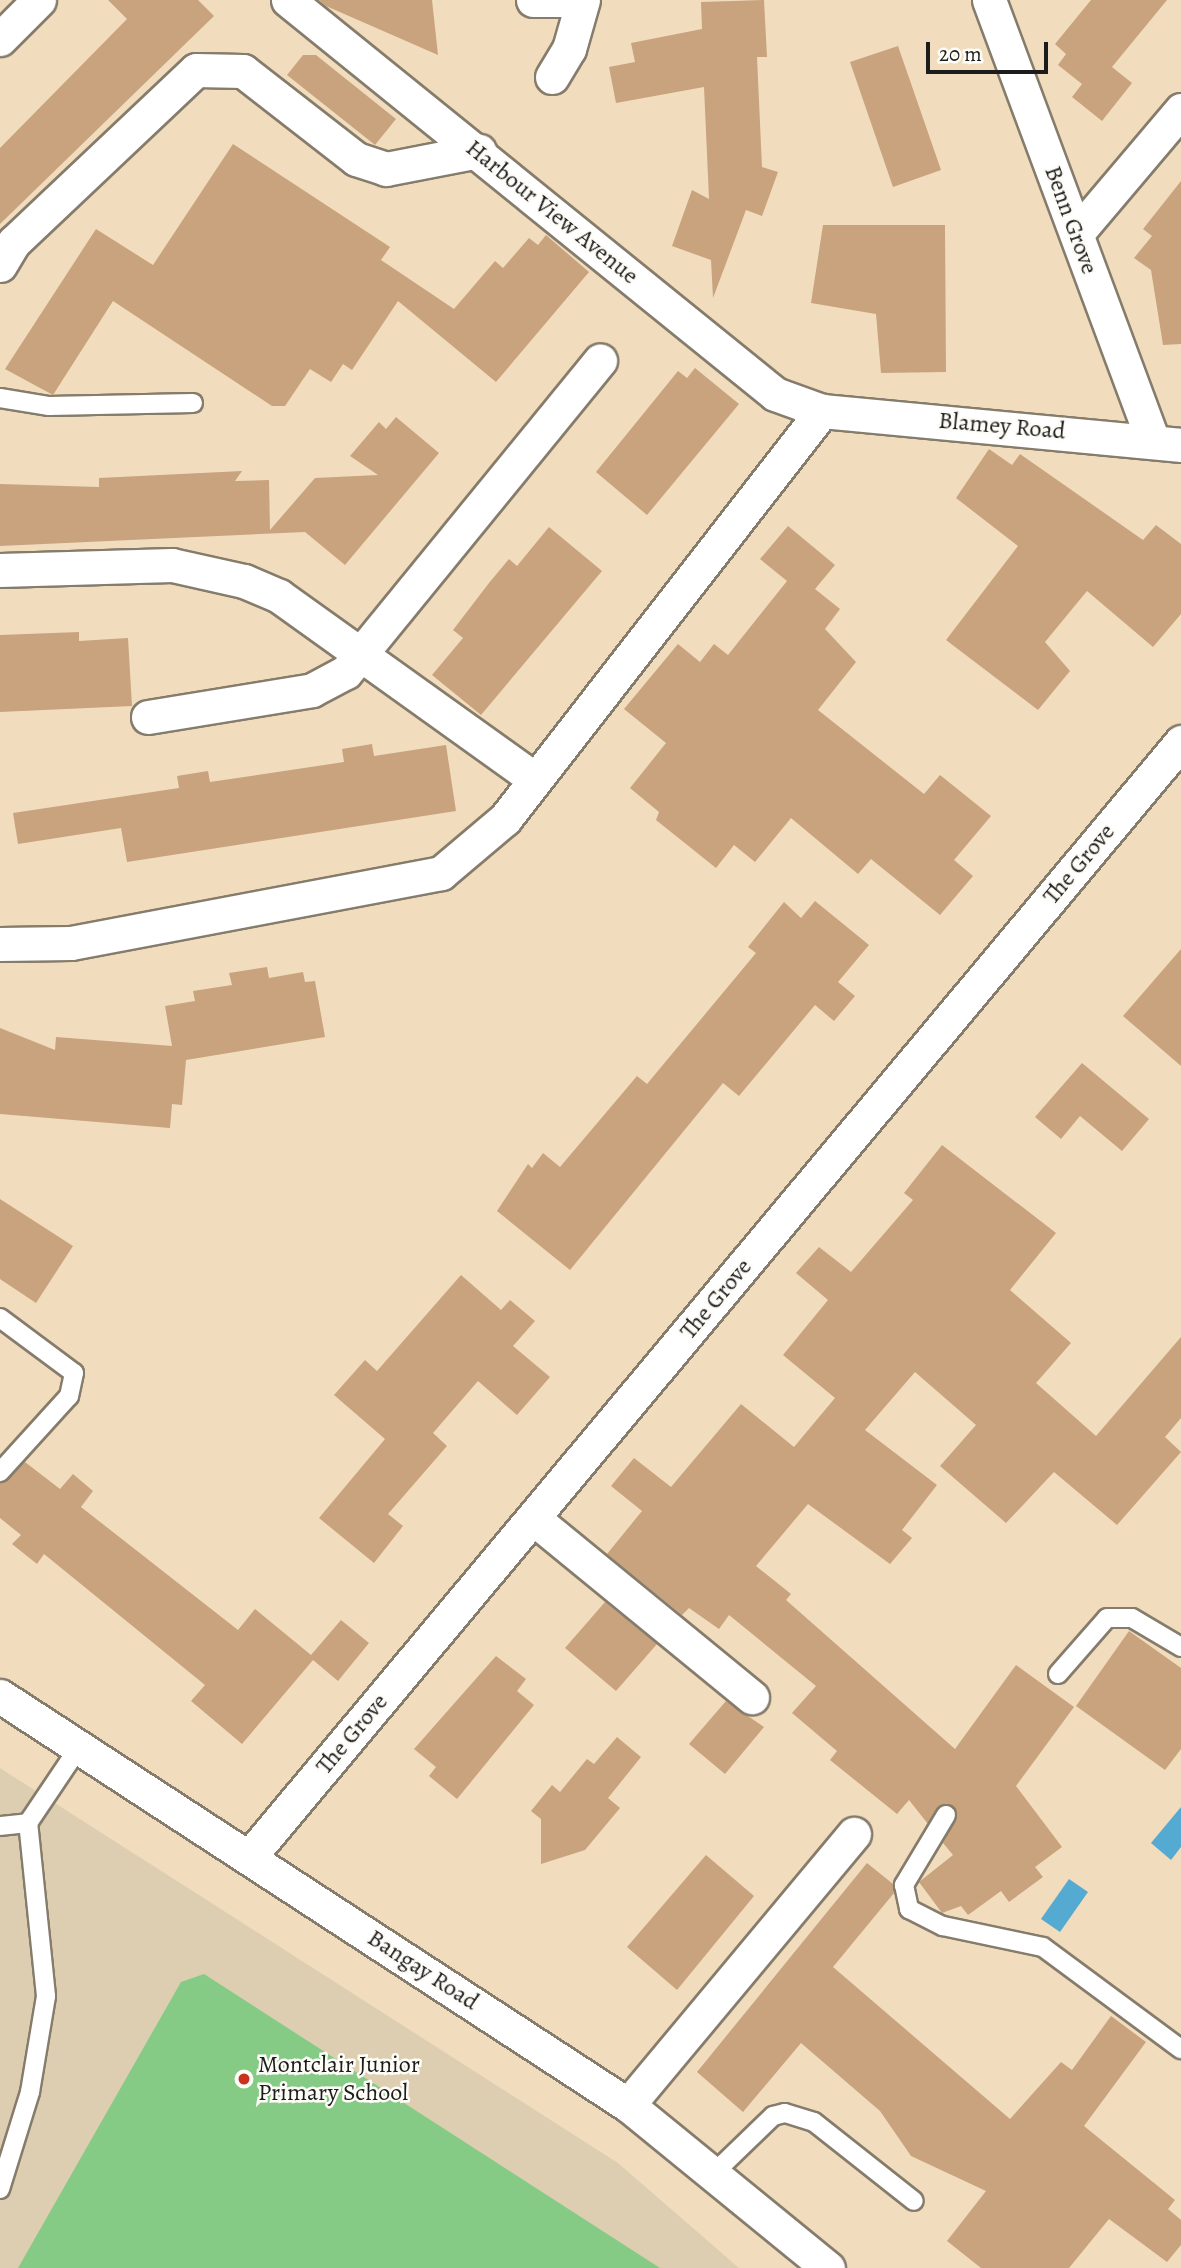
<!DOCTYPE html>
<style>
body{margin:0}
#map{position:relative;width:1181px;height:2268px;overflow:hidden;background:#f1ddbd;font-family:Alegreya,serif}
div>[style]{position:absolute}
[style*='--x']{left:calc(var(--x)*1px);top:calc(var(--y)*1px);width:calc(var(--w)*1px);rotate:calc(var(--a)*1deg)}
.built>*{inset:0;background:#ddceb1}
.green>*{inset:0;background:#85cb86}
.water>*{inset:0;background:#54aad0}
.building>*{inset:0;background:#c8a37d}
.roads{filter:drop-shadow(2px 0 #867c6c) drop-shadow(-2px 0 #867c6c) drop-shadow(0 2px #867c6c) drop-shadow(0 -2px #867c6c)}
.service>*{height:18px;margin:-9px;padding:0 9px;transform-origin:9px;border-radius:9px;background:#fff}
.minor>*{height:33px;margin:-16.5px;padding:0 16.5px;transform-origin:16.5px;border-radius:16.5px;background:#fff}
.dots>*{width:19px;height:19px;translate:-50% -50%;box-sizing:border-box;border:4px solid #fdfcf7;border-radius:50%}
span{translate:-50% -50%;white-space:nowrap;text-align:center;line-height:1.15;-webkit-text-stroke:5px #fdfcf7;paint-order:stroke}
.street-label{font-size:24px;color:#1c1c1c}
.poi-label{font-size:24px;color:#1c1c1c}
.left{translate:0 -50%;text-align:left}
.scale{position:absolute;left:926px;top:42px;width:122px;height:32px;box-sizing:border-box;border:4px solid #1c1c1c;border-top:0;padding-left:9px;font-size:21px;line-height:24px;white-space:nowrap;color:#1c1c1c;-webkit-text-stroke:5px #fdfcf7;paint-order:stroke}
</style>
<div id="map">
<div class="built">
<i style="clip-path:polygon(0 1768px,618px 2163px,739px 2268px,0 2268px)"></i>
</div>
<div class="green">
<i style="clip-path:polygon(204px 1974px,660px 2268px,18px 2268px,181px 1982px)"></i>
</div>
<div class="water">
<i style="clip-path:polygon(1181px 1807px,1181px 1847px,1171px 1860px,1151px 1843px)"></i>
<i style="clip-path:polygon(1069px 1879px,1088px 1892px,1060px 1932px,1041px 1919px)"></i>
</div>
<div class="building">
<i style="clip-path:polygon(108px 0,198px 0,214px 16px,0 224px,0 148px,127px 19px)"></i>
<i style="clip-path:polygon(319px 0,432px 0,438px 55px,326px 6px)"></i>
<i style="clip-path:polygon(764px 0,767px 57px,757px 57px,762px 167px,778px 172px,762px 216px,746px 210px,713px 298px,711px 260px,672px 246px,692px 190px,709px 199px,704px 87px,616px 103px,609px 67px,635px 62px,631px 43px,702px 29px,701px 2px)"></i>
<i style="clip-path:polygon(1091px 0,1167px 0,1112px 67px,1132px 83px,1102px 121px,1072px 97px,1082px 84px,1058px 65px,1066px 54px,1055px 44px)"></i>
<i style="clip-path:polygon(898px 46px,941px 170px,893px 187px,850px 62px)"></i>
<i style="clip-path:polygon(303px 55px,316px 55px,396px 119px,375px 145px,287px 75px)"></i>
<i style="clip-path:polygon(233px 144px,390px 247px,381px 260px,454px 309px,495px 261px,503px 268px,529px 238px,538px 245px,546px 235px,589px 272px,496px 382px,398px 301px,352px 370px,343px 364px,331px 382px,310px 369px,285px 406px,272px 406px,113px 301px,53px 395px,5px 369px,96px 229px,153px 265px)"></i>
<i style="clip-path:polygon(1181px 181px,1181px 344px,1163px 345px,1151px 270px,1134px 258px,1152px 236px,1143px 229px)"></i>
<i style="clip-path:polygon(823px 225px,945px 225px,946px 372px,881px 373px,876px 314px,811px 303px)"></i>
<i style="clip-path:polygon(695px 368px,739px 404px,647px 515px,596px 472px,678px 371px,687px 378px)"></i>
<i style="clip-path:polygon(396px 417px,439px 453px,345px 565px,305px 532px,0 546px,0 484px,99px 487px,99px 478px,242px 471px,235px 481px,269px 480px,270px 530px,315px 478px,378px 475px,350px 456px,379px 422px,386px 429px)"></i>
<i style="clip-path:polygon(989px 449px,1012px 465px,1020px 454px,1143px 540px,1156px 525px,1181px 544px,1181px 614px,1153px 647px,1087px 591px,1045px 642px,1070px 671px,1038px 710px,946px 640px,1018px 546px,956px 498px)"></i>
<i style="clip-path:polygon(788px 526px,835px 565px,815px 589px,840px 609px,825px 629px,856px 662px,818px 710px,924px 794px,940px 775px,991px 816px,954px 860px,973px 876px,940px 915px,871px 859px,858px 874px,791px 818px,755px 862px,734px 845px,716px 868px,656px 820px,659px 812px,630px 788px,666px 743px,624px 709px,678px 644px,700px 662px,714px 644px,728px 655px,787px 581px,760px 559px)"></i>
<i style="clip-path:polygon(549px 527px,602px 571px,481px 715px,432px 675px,463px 638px,453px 630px,489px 583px,509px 559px,517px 566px)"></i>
<i style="clip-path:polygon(79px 632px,79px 641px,128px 638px,132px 706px,0 712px,0 635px)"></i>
<i style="clip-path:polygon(372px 744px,374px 756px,446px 745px,456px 811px,127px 862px,121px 828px,18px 844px,13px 813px,179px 788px,177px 776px,208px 771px,210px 782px,344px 762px,342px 749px)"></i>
<i style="clip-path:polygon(815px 901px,869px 945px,838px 982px,855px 996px,834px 1021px,815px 1005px,739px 1096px,723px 1083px,570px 1270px,497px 1211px,528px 1164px,532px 1168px,543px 1153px,560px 1167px,637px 1076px,647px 1084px,756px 953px,748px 947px,784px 902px,801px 918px)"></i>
<i style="clip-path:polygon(1181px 949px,1181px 1066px,1123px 1016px)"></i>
<i style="clip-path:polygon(267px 967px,269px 978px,303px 972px,305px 982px,315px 981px,325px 1037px,186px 1060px,182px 1105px,172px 1104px,170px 1128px,0 1114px,0 1028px,55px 1050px,56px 1037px,172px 1046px,165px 1006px,195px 1001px,193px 991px,232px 985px,229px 973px)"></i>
<i style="clip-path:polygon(1082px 1063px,1149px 1119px,1122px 1151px,1080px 1116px,1061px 1139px,1035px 1117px)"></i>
<i style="clip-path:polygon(942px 1145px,1056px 1233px,1010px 1290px,1071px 1343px,1036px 1383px,1096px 1436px,1181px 1337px,1181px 1418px,1165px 1437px,1181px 1452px,1117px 1525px,1054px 1472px,1006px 1523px,940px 1466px,976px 1425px,915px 1372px,865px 1430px,937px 1485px,902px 1530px,912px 1538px,890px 1564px,808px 1504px,756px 1566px,791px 1594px,786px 1600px,955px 1749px,1016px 1665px,1074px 1707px,1016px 1786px,1062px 1847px,1035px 1867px,1043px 1877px,1009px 1902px,1001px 1891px,968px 1915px,961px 1906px,942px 1913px,919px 1882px,953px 1855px,943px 1843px,957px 1816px,952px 1806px,940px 1805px,928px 1824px,909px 1800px,897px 1814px,830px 1760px,837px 1751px,792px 1713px,816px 1686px,729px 1615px,719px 1629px,689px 1608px,682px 1615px,607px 1554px,642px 1511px,611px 1486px,634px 1458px,671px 1487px,741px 1404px,794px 1447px,835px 1398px,783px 1355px,828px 1300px,796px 1273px,819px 1247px,851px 1272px,913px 1200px,904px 1193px)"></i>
<i style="clip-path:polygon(0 1199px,73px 1246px,36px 1303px,0 1279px)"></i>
<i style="clip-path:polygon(461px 1275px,501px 1310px,510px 1300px,535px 1321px,513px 1346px,550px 1377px,517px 1415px,478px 1381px,433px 1433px,447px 1446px,388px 1514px,403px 1526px,374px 1563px,319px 1518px,385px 1439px,334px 1395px,365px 1360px,377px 1371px)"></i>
<i style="clip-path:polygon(25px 1462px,60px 1489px,73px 1474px,93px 1491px,81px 1507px,238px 1630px,255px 1609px,311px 1655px,341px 1620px,369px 1643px,338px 1681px,313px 1660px,242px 1744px,191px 1701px,205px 1685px,44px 1554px,37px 1564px,12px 1544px,21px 1535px,0 1518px,0 1483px)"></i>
<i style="clip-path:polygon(605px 1602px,657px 1644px,616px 1691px,565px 1648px)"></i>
<i style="clip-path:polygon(1129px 1631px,1181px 1668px,1181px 1749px,1165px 1770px,1076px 1706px)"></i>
<i style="clip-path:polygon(496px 1656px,526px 1679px,517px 1691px,534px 1705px,457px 1799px,429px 1776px,436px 1767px,414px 1749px)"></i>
<i style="clip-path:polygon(726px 1701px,764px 1727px,725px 1774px,689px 1744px)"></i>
<i style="clip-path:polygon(617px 1737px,641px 1757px,608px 1798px,620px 1808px,585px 1850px,541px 1864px,541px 1819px,531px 1811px,552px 1785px,560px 1792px,587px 1759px,594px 1764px)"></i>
<i style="clip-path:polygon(706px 1855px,754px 1896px,677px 1990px,627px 1947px)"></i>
<i style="clip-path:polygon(867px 1863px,893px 1884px,894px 1893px,833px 1967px,1010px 2119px,1061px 2062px,1072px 2070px,1111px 2016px,1146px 2042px,1084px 2126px,1175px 2200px,1168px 2209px,1181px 2220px,1181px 2245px,1167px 2262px,1109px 2219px,1069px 2268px,981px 2268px,947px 2241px,986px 2191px,911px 2156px,880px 2111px,801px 2043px,743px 2112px,697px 2072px)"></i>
</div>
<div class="roads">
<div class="service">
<i style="--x:0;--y:398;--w:50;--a:9.3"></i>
<i style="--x:49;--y:406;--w:144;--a:-1.2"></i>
<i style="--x:0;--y:1318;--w:92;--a:36.6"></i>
<i style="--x:74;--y:1373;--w:24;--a:102"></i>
<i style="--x:69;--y:1396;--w:103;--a:132.2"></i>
<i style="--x:1058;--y:1674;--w:74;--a:-48.8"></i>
<i style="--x:1107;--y:1618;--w:25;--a:0"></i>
<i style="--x:1132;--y:1618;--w:57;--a:30.6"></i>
<i style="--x:946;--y:1815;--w:82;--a:121"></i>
<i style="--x:904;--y:1885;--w:25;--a:78"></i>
<i style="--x:909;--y:1909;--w:38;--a:27"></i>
<i style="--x:943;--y:1926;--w:102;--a:11.9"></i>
<i style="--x:1043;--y:1947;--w:172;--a:36.5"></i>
<i style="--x:0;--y:1826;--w:28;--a:-6"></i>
<i style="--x:715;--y:2172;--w:81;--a:-44"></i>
<i style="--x:773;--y:2116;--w:12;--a:-14"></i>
<i style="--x:785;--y:2113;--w:30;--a:17"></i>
<i style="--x:814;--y:2122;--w:127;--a:38.3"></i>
<i style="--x:0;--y:2189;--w:102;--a:-72.8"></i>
<i style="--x:30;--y:2092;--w:97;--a:-80.5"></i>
<i style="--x:46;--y:1996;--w:174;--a:-95.9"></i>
<i style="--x:28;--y:1823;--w:92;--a:-56.1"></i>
</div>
<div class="minor">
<i style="--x:288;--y:0;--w:626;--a:38.97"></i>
<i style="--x:775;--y:394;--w:50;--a:19.9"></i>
<i style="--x:822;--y:411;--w:361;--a:5.4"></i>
<i style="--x:533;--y:0;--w:34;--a:0"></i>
<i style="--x:989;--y:0;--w:470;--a:69.6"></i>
<i style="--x:0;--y:39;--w:55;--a:-45"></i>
<i style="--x:552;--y:77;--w:33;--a:-59"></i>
<i style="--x:569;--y:49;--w:51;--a:-74.1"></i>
<i style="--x:1077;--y:233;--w:161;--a:-49.8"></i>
<i style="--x:0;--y:265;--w:27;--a:-59"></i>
<i style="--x:14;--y:242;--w:250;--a:-43.4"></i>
<i style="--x:196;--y:70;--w:47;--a:1.2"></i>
<i style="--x:243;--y:71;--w:143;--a:37.9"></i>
<i style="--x:356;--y:159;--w:32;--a:18"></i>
<i style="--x:386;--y:169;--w:95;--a:-11"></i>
<i style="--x:0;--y:570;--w:172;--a:-1.7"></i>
<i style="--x:172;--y:565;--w:74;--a:12.5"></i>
<i style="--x:244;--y:581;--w:38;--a:23"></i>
<i style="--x:279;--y:596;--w:312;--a:35.6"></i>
<i style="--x:148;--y:717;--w:166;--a:-9.3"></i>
<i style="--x:312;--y:690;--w:38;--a:-28"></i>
<i style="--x:346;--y:672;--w:402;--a:-50.8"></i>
<i style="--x:0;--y:944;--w:71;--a:-0.8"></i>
<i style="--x:71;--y:943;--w:377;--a:-10.7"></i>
<i style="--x:441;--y:873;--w:84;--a:-40.2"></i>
<i style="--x:505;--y:819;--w:517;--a:-52.15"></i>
<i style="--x:533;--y:1518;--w:283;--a:39.3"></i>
<i style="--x:0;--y:1696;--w:749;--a:33.08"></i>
<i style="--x:628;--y:2105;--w:258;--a:39.2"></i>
<i style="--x:250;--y:1856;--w:1452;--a:-50.11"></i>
<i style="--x:628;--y:2105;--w:353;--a:-50.2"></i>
</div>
</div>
<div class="dots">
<i style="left:244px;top:2079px;background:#c8321e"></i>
</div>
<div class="street-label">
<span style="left:552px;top:212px;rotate:39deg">Harbour View Avenue</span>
<span style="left:1071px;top:220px;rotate:70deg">Benn Grove</span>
<span style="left:1002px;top:426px;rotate:5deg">Blamey Road</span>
<span style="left:1079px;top:864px;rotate:-50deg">The Grove</span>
<span style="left:716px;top:1299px;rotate:-50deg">The Grove</span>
<span style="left:352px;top:1734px;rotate:-50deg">The Grove</span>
<span style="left:423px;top:1970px;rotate:33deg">Bangay Road</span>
</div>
<div class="poi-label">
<span class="left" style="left:258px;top:2079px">Montclair Junior<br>Primary School</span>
</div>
<div class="scale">20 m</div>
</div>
